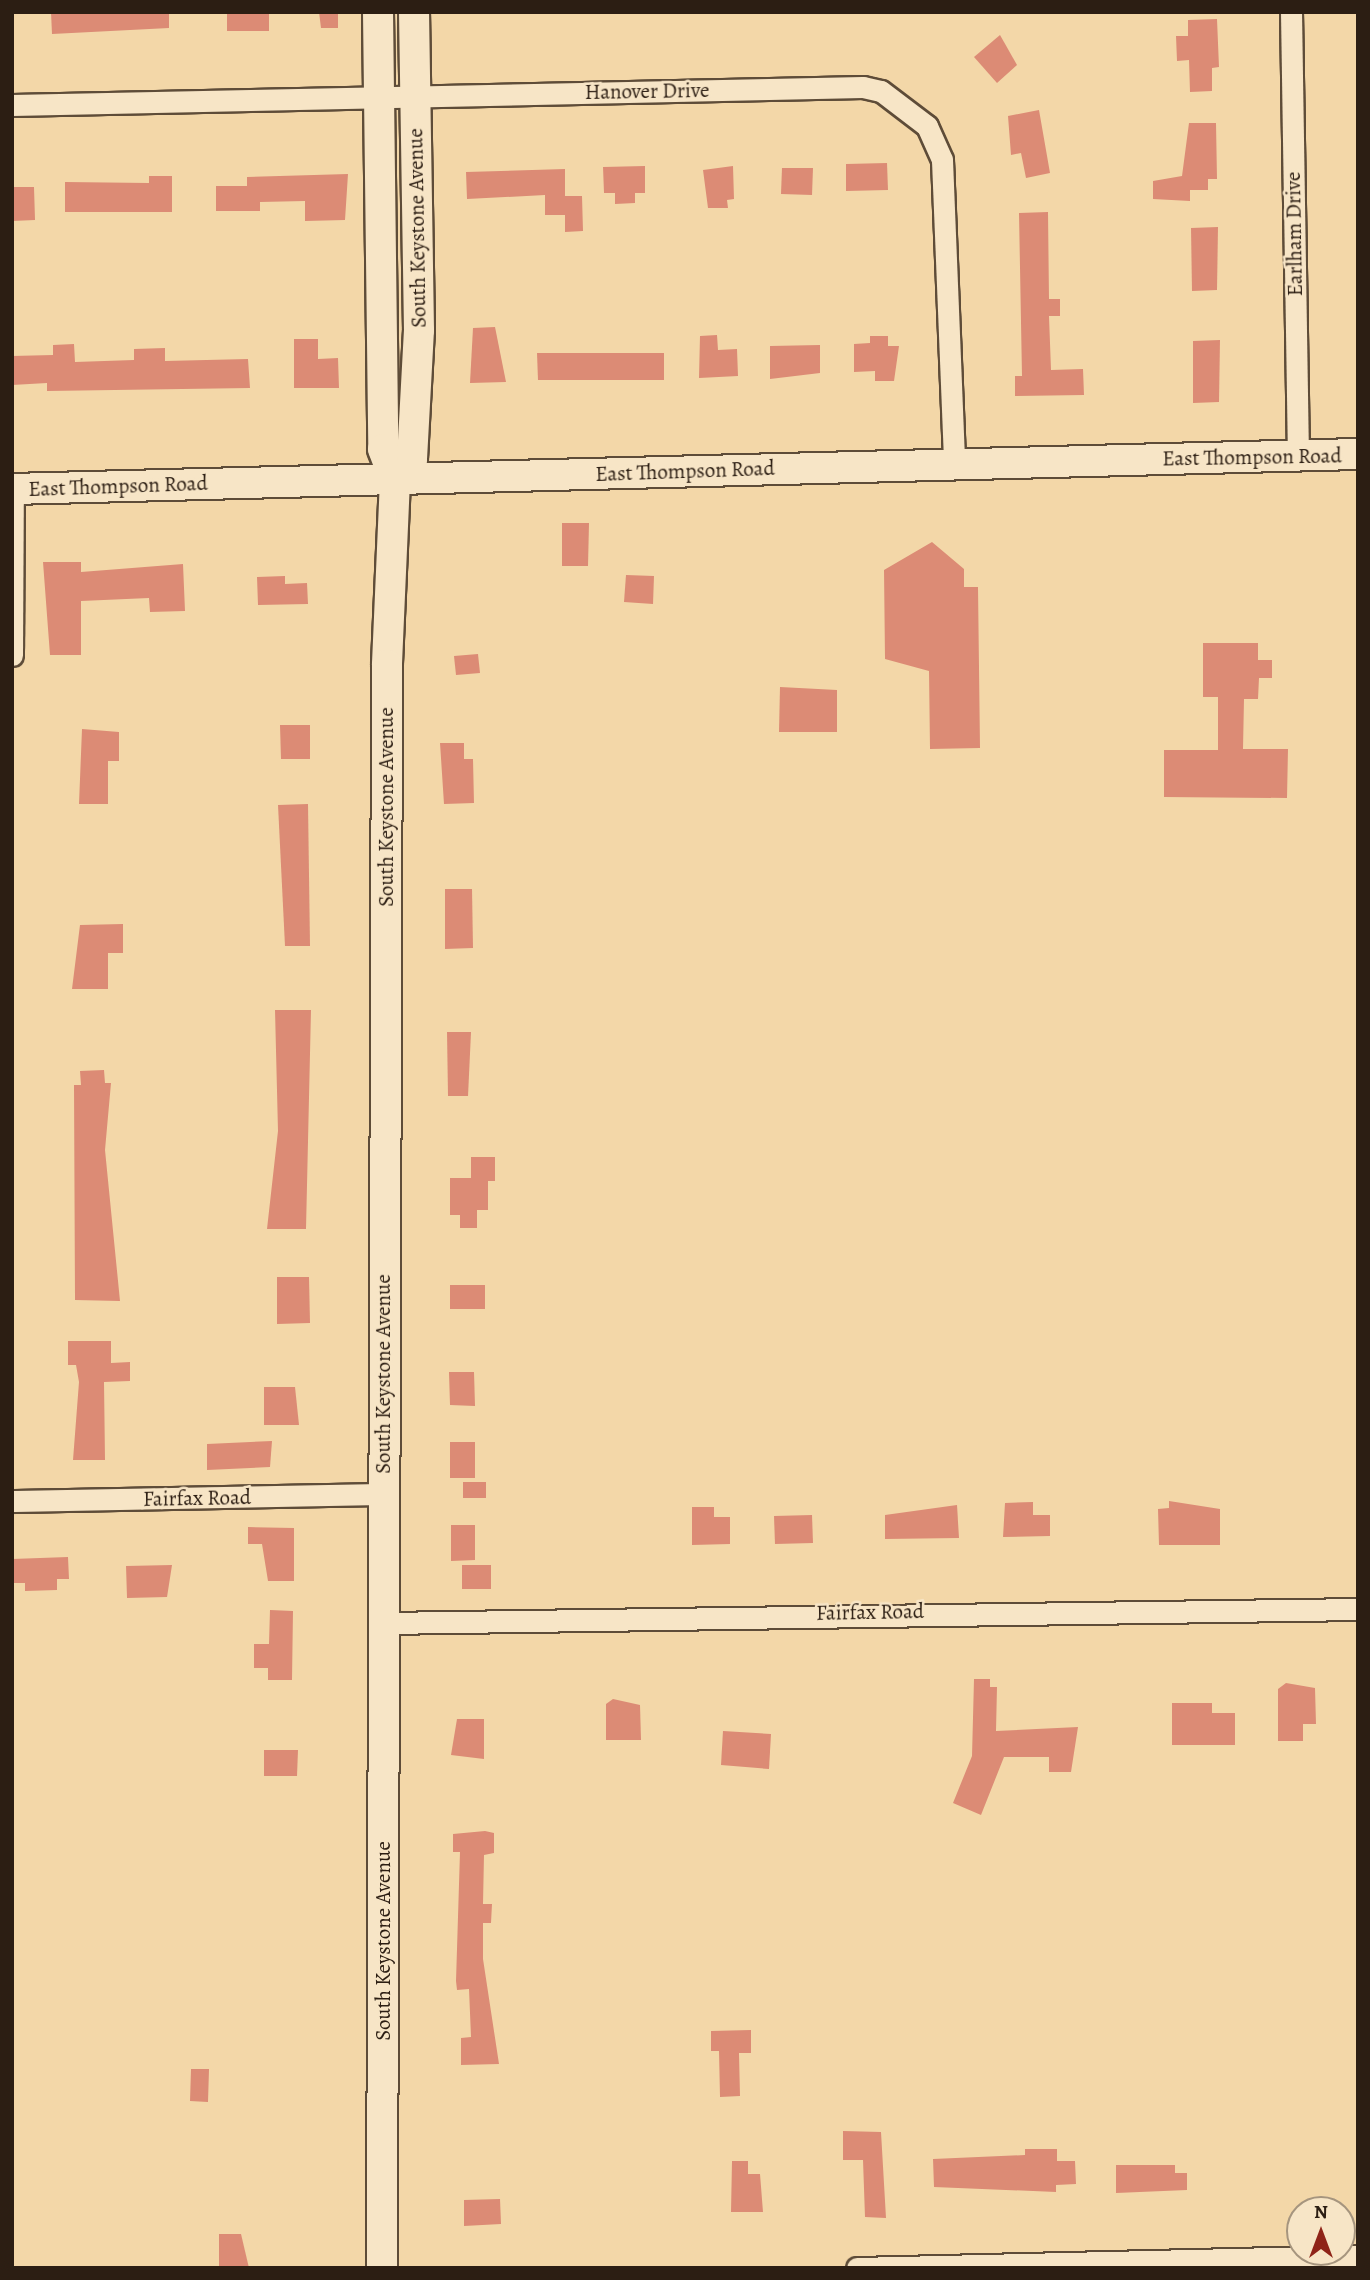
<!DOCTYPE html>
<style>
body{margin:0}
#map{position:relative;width:1370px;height:2280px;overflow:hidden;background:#f3d7a8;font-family:Alegreya,serif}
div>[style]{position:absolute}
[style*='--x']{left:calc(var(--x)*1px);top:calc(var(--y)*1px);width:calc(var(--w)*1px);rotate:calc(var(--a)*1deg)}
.building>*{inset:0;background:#dc8b75}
.roads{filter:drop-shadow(2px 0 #5e4c38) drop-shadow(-2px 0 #5e4c38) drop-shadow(0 2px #5e4c38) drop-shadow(0 -2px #5e4c38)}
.minor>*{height:21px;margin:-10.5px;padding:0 10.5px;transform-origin:10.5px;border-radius:10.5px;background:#f7e5c6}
.secondary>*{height:30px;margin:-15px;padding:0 15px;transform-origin:15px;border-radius:15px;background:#f7e5c6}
span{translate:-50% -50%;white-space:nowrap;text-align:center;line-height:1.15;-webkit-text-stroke:5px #f7e5c6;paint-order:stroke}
.street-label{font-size:21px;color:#2c1e13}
.frame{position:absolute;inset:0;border:14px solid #2c1e13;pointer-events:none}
.north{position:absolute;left:1286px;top:2196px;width:70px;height:70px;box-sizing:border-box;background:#f7e5c6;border:2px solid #a6957e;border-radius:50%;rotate:0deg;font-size:19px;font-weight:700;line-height:28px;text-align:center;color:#2c1e13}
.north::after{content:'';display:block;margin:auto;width:24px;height:32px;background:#8f2418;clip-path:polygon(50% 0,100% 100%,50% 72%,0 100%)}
</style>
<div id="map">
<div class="building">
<i style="clip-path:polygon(51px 12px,169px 12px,169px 28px,52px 34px)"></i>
<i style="clip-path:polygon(227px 12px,269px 12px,269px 31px,227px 31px)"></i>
<i style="clip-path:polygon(319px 12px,338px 12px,338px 28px,321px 28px)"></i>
<i style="clip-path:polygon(1217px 19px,1219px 67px,1212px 68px,1212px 91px,1190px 92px,1189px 60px,1177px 61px,1176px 36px,1188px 36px,1188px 20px)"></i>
<i style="clip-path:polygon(1000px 35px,1017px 65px,997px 83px,974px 57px)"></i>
<i style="clip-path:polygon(1039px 110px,1050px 173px,1026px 178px,1021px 153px,1011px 155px,1008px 116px)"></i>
<i style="clip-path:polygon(1189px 123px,1216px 123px,1217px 179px,1208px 179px,1208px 190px,1190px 190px,1190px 201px,1153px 199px,1153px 181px,1182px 176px)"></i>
<i style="clip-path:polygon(887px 163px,888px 190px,846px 191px,846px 164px)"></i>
<i style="clip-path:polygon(645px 166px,645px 193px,635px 193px,635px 203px,615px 204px,615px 193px,604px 193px,603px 167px)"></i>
<i style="clip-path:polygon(733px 166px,734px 199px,727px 200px,728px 208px,708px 208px,703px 170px)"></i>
<i style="clip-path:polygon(782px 168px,813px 168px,812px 195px,781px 194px)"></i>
<i style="clip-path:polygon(565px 169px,565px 196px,582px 196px,583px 231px,565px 232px,565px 215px,545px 215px,545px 195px,467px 199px,466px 172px)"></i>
<i style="clip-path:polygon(348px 174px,345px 220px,305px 221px,305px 201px,260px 202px,260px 211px,216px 211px,216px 186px,247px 186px,247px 177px)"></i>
<i style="clip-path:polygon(149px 176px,172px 176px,172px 212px,65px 212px,65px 182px,149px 183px)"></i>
<i style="clip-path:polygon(12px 187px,34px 187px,35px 220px,12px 221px)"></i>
<i style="clip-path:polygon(1048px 212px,1049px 299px,1060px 299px,1060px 316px,1049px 316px,1051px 370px,1083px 369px,1084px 395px,1015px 396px,1015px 376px,1022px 376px,1019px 213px)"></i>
<i style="clip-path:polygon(1218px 227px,1217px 290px,1192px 291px,1191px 228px)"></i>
<i style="clip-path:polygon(495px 327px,506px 382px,470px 383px,473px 328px)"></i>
<i style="clip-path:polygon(717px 335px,718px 350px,737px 349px,738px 376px,699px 378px,700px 336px)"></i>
<i style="clip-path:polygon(870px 336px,888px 336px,888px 346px,899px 346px,894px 381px,875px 381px,875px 371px,854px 372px,854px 344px,870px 343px)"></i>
<i style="clip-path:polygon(294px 339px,318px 339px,318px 359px,338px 358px,339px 388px,294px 388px)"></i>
<i style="clip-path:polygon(1220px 340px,1219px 402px,1193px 403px,1193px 341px)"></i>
<i style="clip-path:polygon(74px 344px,75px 362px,134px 360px,134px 349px,165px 348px,165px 361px,248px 359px,250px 388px,47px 391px,47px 383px,12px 385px,12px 356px,53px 355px,53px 345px)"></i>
<i style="clip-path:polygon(820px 345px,820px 373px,770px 379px,770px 346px)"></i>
<i style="clip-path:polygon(537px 353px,664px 353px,664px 380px,538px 380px)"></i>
<i style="clip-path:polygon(562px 523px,589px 523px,588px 566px,562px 566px)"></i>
<i style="clip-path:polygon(932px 542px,964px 569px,964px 587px,978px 587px,980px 748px,930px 749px,929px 671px,885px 659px,884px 570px)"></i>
<i style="clip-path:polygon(43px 562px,81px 562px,81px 572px,183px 564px,185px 611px,150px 612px,149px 598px,81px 601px,81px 655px,50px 655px)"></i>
<i style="clip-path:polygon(626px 575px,654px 576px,653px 604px,624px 602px)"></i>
<i style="clip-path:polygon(285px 576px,285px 584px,307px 583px,308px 604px,258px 605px,257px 577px)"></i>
<i style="clip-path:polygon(1203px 643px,1258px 643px,1258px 660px,1272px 660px,1272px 678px,1259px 678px,1258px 699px,1244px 699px,1243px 749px,1288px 749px,1287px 798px,1164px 797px,1164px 750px,1218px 750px,1218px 697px,1203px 697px)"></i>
<i style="clip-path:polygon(478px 654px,480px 673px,456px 675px,454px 656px)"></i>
<i style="clip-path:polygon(780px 687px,837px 690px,837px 732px,779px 732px)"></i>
<i style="clip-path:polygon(280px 725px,310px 725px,310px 759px,281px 759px)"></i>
<i style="clip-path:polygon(82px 729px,119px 732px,119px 761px,108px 761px,108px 804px,79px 804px)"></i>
<i style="clip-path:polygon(440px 743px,464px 743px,464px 759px,473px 759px,474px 803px,444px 804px)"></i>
<i style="clip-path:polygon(308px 804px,310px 946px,285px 946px,278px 805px)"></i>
<i style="clip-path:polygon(445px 889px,472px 889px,473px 948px,445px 949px)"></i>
<i style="clip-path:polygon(123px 924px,123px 953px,108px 953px,108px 989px,72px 989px,80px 925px)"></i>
<i style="clip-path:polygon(275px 1010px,311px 1010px,306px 1229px,267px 1229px,278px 1131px)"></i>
<i style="clip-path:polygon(447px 1032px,471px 1032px,468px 1096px,448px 1096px)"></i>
<i style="clip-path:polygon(104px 1070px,105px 1083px,111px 1083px,105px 1150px,120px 1301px,75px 1300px,74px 1085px,81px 1085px,80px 1071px)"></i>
<i style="clip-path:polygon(471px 1157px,495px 1157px,495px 1181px,488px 1181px,488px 1210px,477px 1210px,477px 1228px,460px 1228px,460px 1215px,450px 1215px,450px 1178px,471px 1178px)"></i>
<i style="clip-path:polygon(277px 1277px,309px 1277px,310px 1323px,277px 1324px)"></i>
<i style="clip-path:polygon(450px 1285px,485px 1285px,485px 1309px,450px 1309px)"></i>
<i style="clip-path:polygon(68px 1341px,111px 1341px,111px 1363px,130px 1362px,130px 1381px,104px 1382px,105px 1460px,73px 1460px,79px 1382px,76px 1365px,68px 1365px)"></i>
<i style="clip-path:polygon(449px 1372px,474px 1372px,475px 1406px,450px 1405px)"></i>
<i style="clip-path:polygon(264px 1387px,295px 1387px,299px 1425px,264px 1425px)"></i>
<i style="clip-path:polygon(272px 1441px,270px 1467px,207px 1470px,207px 1444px)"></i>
<i style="clip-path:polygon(450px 1442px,475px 1442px,475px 1478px,450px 1478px)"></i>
<i style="clip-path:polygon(463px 1482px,486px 1482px,486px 1498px,463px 1498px)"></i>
<i style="clip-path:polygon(1169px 1501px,1220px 1509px,1220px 1545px,1159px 1545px,1158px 1509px,1169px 1508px)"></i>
<i style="clip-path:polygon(1033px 1502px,1033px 1515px,1050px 1515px,1050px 1536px,1003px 1537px,1005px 1503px)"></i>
<i style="clip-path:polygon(957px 1505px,959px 1538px,885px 1539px,885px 1515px)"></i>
<i style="clip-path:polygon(692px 1507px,714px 1507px,714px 1517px,730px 1517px,730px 1544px,692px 1545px)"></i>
<i style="clip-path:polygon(812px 1515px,813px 1543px,775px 1544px,774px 1516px)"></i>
<i style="clip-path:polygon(451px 1525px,475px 1525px,475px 1560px,451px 1561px)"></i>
<i style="clip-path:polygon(248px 1527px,294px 1528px,294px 1581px,268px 1581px,262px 1544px,248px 1544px)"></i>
<i style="clip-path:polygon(68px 1557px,69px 1579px,57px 1579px,57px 1590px,25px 1591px,25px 1583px,12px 1583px,12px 1559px)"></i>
<i style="clip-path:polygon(172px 1565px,167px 1597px,127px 1598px,126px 1566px)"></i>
<i style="clip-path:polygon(462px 1565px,491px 1565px,491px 1589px,462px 1589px)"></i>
<i style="clip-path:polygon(270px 1610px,293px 1611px,292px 1680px,268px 1680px,268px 1668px,254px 1668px,254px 1644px,269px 1644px)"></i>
<i style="clip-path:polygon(974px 1679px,990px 1679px,990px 1687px,997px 1687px,996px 1731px,1078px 1727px,1071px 1772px,1049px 1772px,1049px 1757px,1004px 1757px,981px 1815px,953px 1803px,972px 1756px)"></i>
<i style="clip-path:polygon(1286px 1683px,1315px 1688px,1316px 1724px,1303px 1724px,1303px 1741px,1278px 1741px,1278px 1689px)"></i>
<i style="clip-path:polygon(613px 1699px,640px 1705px,641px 1740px,606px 1740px,606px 1704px)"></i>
<i style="clip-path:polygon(1172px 1703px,1212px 1703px,1212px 1713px,1235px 1713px,1235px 1745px,1172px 1745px)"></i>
<i style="clip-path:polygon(457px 1719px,484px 1719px,484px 1759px,451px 1755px)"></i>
<i style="clip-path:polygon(723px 1731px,771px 1734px,769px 1769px,721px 1765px)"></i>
<i style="clip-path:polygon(264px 1750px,298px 1750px,297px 1776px,264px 1776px)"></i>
<i style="clip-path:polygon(485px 1831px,494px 1833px,494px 1853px,484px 1855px,483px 1904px,492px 1904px,491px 1923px,483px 1923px,483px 1959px,499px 2064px,461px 2065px,461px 2038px,471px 2037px,469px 1989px,457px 1990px,456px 1981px,460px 1852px,453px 1852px,453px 1834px)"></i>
<i style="clip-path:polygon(751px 2030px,751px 2053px,739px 2053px,740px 2096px,720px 2097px,719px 2051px,711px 2051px,711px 2031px)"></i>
<i style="clip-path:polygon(191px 2069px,209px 2069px,208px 2102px,190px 2101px)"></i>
<i style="clip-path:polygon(843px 2131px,881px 2132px,886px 2218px,865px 2217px,863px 2160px,843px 2160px)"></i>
<i style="clip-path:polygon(1025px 2149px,1057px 2149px,1057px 2161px,1075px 2161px,1076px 2184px,1056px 2185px,1056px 2192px,934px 2187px,933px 2159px,1025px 2155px)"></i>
<i style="clip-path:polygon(732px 2161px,748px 2161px,748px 2174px,760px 2174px,763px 2212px,731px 2212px)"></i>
<i style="clip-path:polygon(1116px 2165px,1175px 2165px,1175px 2173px,1187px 2173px,1187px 2190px,1116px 2193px)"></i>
<i style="clip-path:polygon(500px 2199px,501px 2224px,464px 2226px,464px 2200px)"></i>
<i style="clip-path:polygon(219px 2234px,241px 2234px,249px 2268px,219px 2268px)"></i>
</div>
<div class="roads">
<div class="minor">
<i style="--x:1291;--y:12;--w:443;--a:89.1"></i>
<i style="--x:12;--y:105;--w:851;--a:-1.21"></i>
<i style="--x:863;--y:87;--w:18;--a:13"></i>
<i style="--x:881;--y:91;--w:58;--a:37.3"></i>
<i style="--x:927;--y:126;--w:37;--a:66"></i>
<i style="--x:942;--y:160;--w:304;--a:87.7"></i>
<i style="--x:12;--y:655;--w:166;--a:-89.7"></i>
<i style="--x:12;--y:1501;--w:371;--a:-1.1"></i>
<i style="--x:383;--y:1623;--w:975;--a:-0.82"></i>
<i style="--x:857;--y:2268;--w:501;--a:-1.37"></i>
</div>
<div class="secondary">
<i style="--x:378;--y:12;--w:437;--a:89.3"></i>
<i style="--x:383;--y:449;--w:33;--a:69"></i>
<i style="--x:395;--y:480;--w:185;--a:92.5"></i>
<i style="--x:387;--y:665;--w:1603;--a:90.18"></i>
<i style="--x:395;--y:480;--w:27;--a:-51"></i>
<i style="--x:412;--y:459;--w:129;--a:-86.9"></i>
<i style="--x:419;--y:330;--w:318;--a:-90.9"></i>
<i style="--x:12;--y:489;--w:1346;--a:-1.49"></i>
</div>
</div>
<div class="street-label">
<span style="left:647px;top:91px;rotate:-1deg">Hanover Drive</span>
<span style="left:417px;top:228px;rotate:-91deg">South Keystone Avenue</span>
<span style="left:1294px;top:234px;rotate:-91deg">Earlham Drive</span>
<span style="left:1252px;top:457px;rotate:-1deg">East Thompson Road</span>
<span style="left:685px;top:471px;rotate:-2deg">East Thompson Road</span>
<span style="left:118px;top:486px;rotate:-2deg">East Thompson Road</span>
<span style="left:386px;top:807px;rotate:-90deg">South Keystone Avenue</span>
<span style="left:383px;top:1374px;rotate:-90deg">South Keystone Avenue</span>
<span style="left:197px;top:1498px;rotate:-1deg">Fairfax Road</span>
<span style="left:870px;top:1612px;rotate:-1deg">Fairfax Road</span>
<span style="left:383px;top:1941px;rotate:-90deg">South Keystone Avenue</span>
</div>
<div class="frame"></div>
<div class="north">N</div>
</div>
